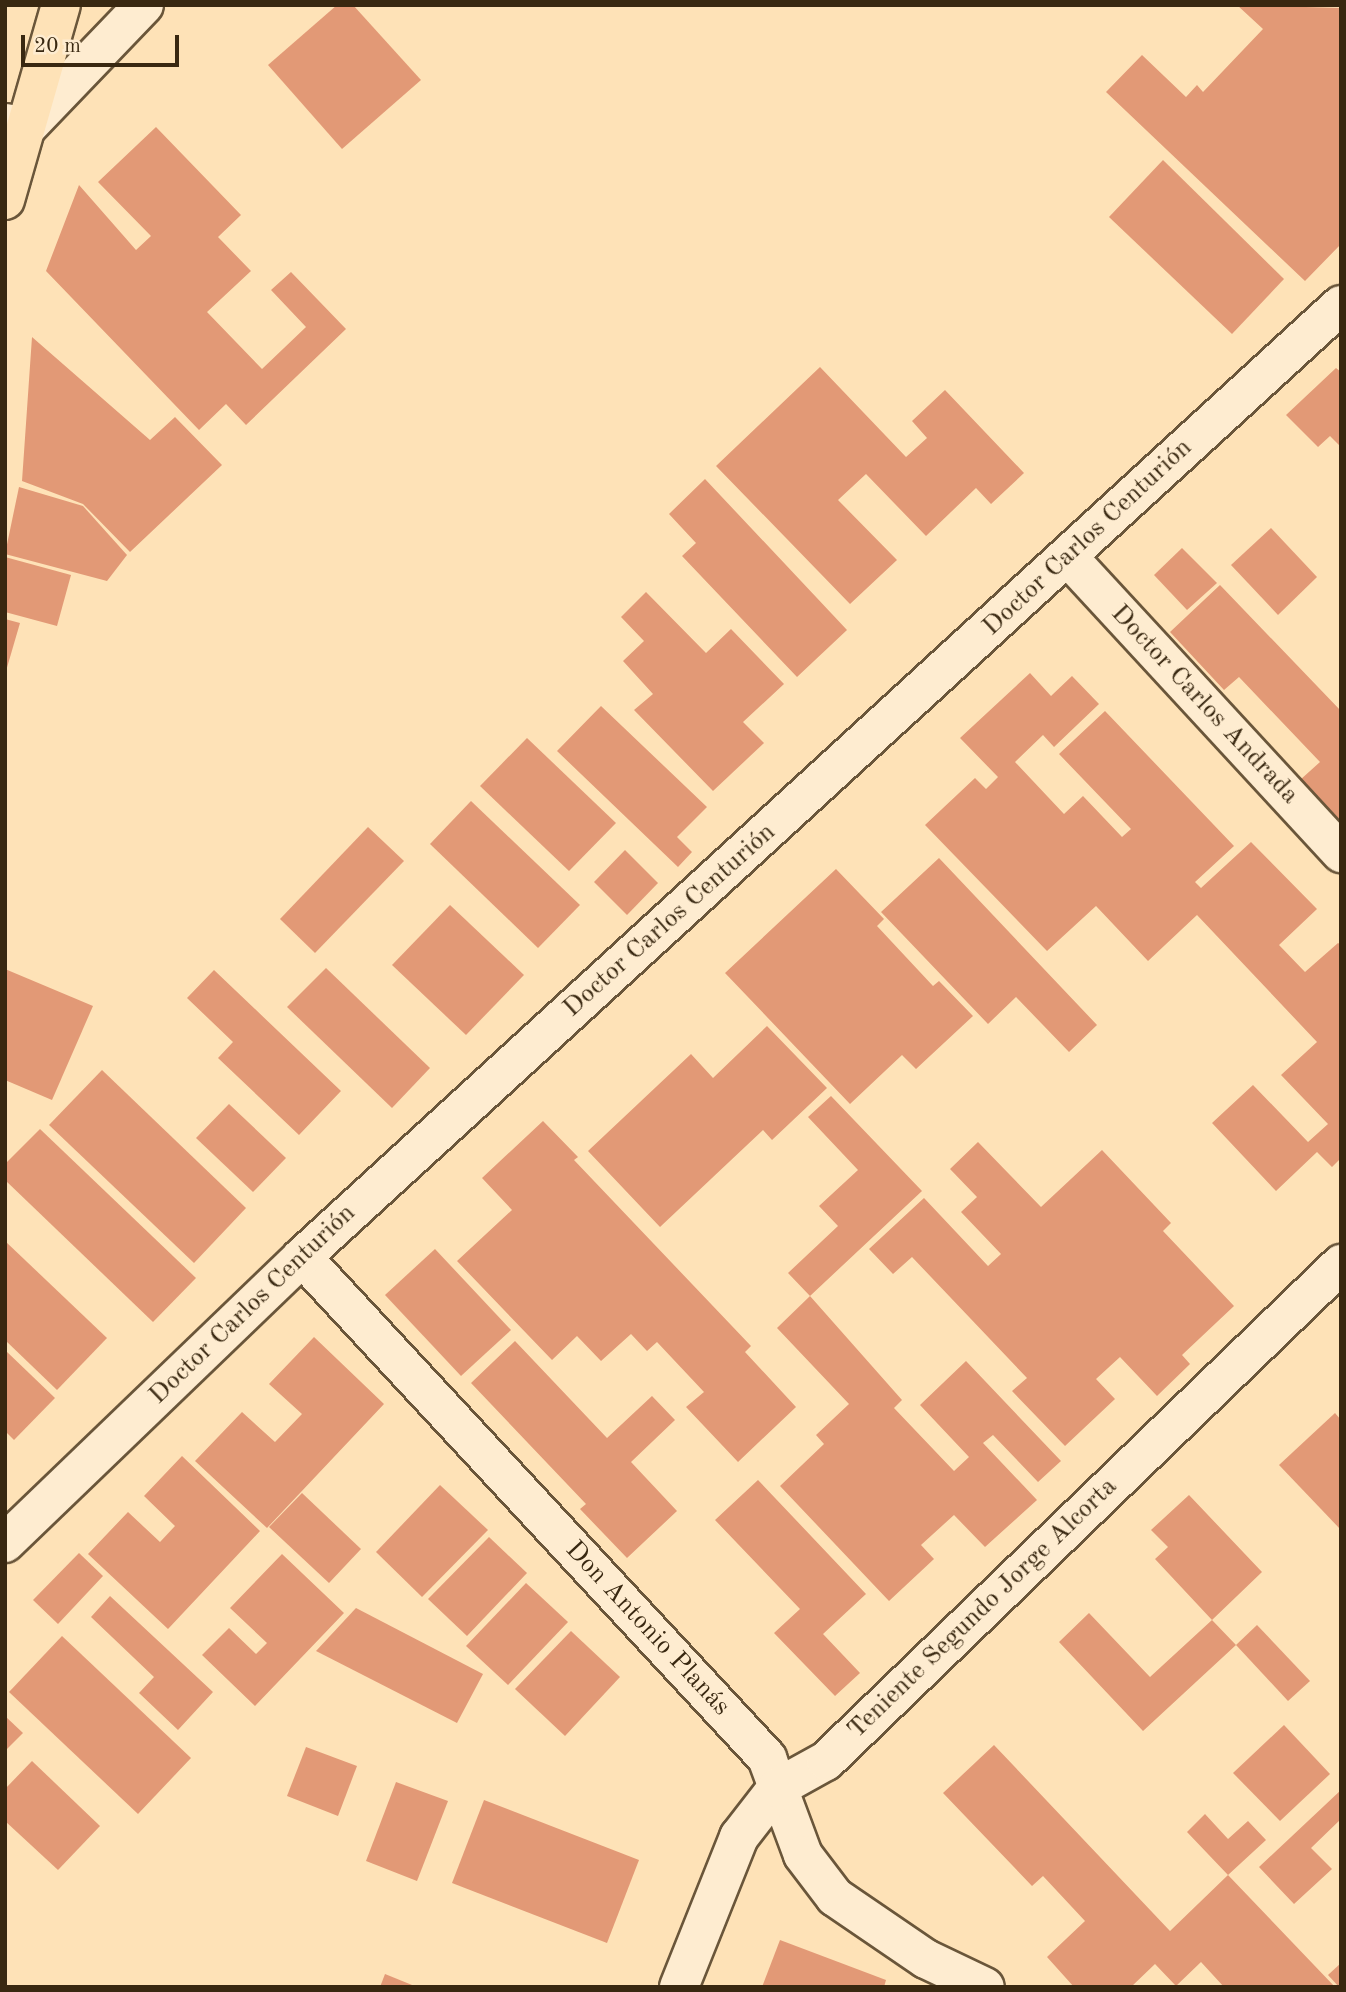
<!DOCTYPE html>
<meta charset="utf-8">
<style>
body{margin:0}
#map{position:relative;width:1346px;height:1992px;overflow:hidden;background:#fee2b7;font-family:"Old Standard TT",serif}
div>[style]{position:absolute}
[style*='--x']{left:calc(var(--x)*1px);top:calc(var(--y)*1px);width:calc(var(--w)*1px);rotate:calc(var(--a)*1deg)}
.building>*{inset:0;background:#e29976}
.roads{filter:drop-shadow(2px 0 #6a563a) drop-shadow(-2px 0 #6a563a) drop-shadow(0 2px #6a563a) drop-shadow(0 -2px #6a563a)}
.street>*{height:38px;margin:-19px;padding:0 19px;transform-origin:19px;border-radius:19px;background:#feecd0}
.primary>*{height:38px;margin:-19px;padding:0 19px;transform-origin:19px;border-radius:19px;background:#fee2b7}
span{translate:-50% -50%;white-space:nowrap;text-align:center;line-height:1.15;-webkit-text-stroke:7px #feecd0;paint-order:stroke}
.street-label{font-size:26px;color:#392811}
.frame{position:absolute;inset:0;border:7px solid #392811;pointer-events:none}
.scale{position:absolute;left:21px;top:35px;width:158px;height:32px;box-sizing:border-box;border:4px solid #392811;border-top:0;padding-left:9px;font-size:21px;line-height:24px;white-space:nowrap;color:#392811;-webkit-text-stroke:5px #feecd0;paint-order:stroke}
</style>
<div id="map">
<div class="building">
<i style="clip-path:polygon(337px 5px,353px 5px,421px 80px,342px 149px,268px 65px)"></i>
<i style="clip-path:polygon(1237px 5px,1341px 8px,1341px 244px,1305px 281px,1106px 92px,1142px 55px,1186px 97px,1197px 85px,1203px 92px,1263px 29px)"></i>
<i style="clip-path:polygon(156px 127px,241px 215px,218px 237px,251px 271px,207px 312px,262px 369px,306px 327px,271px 290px,291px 272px,346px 329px,246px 425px,226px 404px,199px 430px,46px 271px,79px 185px,136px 250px,151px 236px,98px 182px)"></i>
<i style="clip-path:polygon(1163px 160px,1284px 279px,1232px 334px,1109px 217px)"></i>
<i style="clip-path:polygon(32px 337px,150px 440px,175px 417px,222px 465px,130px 552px,83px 504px,22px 481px)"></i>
<i style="clip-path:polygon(820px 367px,906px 457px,927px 438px,912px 421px,945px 390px,1024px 473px,991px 504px,976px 488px,926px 536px,866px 474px,838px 500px,897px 560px,850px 604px,716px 466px)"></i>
<i style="clip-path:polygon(1336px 368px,1341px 372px,1341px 447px,1330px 436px,1318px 447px,1286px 415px)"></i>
<i style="clip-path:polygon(705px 479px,847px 630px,797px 677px,682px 556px,696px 543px,669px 514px)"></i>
<i style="clip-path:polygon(19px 487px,83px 506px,127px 555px,107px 581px,5px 554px)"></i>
<i style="clip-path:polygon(1271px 528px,1317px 577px,1278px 615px,1231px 565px)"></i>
<i style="clip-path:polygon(1182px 548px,1217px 583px,1187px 610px,1154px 575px)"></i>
<i style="clip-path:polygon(5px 557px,71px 575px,57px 626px,5px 612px)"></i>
<i style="clip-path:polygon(1220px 585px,1341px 711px,1341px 829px,1300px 780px,1320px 762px,1239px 677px,1224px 690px,1170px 632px)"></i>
<i style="clip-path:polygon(646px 592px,706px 653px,731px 629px,784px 684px,743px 722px,764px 743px,713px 791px,634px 710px,653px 694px,623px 661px,644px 641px,621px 617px)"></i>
<i style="clip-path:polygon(5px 619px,20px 623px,6px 671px,5px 671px)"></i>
<i style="clip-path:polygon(1030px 673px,1051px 696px,1072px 676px,1099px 704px,1054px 747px,1043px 735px,1015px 762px,1064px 814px,1083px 796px,1122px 837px,1131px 829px,1059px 754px,1105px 711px,1234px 846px,1195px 882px,1201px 888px,1251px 842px,1317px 909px,1279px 945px,1305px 972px,1338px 943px,1341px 945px,1341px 1158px,1332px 1167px,1317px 1152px,1276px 1191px,1212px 1123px,1253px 1085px,1308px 1142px,1328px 1124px,1281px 1075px,1317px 1042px,1197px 915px,1148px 961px,1096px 906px,1047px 951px,925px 825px,975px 778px,986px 789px,998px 777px,960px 738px)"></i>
<i style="clip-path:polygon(601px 706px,707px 807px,677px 837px,692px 852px,678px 867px,557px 751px)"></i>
<i style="clip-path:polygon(527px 738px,616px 823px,569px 871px,480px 786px)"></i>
<i style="clip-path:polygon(471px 801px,580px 905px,538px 948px,430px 844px)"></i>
<i style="clip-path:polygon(368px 827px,404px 861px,315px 953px,280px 919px)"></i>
<i style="clip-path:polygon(625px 850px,658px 883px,627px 915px,594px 882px)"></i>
<i style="clip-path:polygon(939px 858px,1097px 1025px,1069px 1052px,1016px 997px,988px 1024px,881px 912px)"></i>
<i style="clip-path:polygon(836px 869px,884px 919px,877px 926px,933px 986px,939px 981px,973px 1016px,916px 1069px,902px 1055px,850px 1104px,725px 973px)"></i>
<i style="clip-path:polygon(450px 905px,524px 975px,466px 1035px,392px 965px)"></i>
<i style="clip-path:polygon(326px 968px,430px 1068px,392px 1108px,287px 1007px)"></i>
<i style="clip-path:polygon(5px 969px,93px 1006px,52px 1100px,5px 1080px)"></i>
<i style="clip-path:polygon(214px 970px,341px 1091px,299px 1135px,218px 1058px,233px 1042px,187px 998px)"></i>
<i style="clip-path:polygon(767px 1026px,827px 1088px,772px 1140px,763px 1130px,660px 1227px,588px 1151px,691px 1054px,713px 1078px)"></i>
<i style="clip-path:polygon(102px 1070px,246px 1208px,194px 1263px,49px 1125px)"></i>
<i style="clip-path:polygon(831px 1096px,922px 1191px,810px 1296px,788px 1273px,838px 1226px,819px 1206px,858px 1170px,808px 1117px)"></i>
<i style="clip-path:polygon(229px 1104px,286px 1158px,253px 1192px,196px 1138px)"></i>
<i style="clip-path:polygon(543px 1121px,578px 1157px,574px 1160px,751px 1346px,745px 1352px,796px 1407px,738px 1462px,686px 1407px,704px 1392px,657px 1342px,647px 1351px,631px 1334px,601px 1361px,577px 1336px,552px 1360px,457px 1261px,512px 1210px,482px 1178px)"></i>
<i style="clip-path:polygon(40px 1129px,196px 1278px,153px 1322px,5px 1180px,5px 1164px)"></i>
<i style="clip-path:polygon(978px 1142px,1041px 1207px,1102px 1150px,1171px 1223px,1163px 1231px,1234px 1306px,1182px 1355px,1190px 1364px,1157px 1396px,1120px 1357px,1096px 1379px,1115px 1399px,1065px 1446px,1012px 1391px,1027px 1378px,912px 1257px,893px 1274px,869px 1249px,924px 1198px,988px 1266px,1001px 1254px,961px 1212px,977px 1197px,950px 1169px)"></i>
<i style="clip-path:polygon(5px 1241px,107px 1338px,57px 1390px,5px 1340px)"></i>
<i style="clip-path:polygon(435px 1249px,511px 1330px,461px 1376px,385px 1295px)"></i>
<i style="clip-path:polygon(810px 1296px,902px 1400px,894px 1408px,954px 1471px,969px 1457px,920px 1405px,966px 1361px,1061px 1461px,1038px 1482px,993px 1435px,983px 1443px,1037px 1500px,985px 1547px,954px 1515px,921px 1545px,934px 1559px,889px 1601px,780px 1486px,824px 1444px,816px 1435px,849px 1404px,777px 1328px)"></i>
<i style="clip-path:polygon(314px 1337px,384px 1404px,267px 1528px,195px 1461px,242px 1412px,275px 1442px,302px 1414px,269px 1384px)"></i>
<i style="clip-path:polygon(515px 1341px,607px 1438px,652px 1396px,675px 1420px,631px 1462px,677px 1511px,627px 1558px,580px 1509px,586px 1504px,471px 1383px)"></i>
<i style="clip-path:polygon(5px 1350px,55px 1398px,14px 1440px,5px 1431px)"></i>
<i style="clip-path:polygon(1335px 1413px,1341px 1420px,1341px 1530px,1279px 1465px)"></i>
<i style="clip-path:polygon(182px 1456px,260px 1531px,168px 1629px,88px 1554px,128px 1512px,160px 1542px,175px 1526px,144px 1496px)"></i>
<i style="clip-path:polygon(758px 1480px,866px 1594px,823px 1634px,860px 1673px,835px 1696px,774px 1633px,800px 1609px,715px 1520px)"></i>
<i style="clip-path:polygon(440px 1485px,488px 1530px,422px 1597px,376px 1552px)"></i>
<i style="clip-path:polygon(302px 1493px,361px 1549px,329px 1583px,269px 1527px)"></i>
<i style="clip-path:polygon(1189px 1495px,1262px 1572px,1212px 1620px,1155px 1559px,1168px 1547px,1151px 1530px)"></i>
<i style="clip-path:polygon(489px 1537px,527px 1573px,467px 1636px,428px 1599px)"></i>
<i style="clip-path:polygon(79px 1553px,103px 1576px,58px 1624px,33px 1600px)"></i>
<i style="clip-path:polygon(282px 1554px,344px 1613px,255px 1706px,202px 1655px,229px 1628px,256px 1654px,267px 1643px,230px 1608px)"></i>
<i style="clip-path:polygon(526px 1583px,568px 1622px,508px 1685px,466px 1646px)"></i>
<i style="clip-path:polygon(110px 1596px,213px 1692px,178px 1730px,139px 1693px,154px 1677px,91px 1617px)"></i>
<i style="clip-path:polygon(356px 1608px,483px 1674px,457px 1723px,316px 1651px)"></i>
<i style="clip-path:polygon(1089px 1613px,1150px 1677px,1212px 1620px,1236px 1645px,1143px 1731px,1059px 1642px)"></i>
<i style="clip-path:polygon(1257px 1625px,1310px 1681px,1288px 1701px,1236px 1645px)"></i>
<i style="clip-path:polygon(571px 1631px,620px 1677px,565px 1736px,515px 1689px)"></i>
<i style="clip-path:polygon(62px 1636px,191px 1758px,138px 1814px,9px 1692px)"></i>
<i style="clip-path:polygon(5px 1716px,23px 1733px,5px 1751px)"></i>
<i style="clip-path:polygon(1284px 1725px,1330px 1774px,1280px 1821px,1233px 1773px)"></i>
<i style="clip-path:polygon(994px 1745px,1170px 1931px,1228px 1875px,1335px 1987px,1224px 1987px,1201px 1962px,1176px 1986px,1155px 1964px,1131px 1987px,1074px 1987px,1047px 1957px,1085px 1921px,1043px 1876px,1032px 1886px,943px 1793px)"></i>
<i style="clip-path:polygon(306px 1747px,357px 1766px,338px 1816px,287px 1796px)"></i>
<i style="clip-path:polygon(32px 1761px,100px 1826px,58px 1870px,5px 1821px,5px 1789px)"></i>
<i style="clip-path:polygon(396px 1782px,448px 1801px,417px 1881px,366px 1861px)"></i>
<i style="clip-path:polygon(1341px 1790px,1341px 1819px,1311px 1848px,1332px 1869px,1294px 1904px,1259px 1867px)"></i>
<i style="clip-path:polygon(484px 1800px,639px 1860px,607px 1943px,452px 1883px)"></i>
<i style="clip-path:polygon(1205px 1814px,1228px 1839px,1248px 1821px,1266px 1840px,1228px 1875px,1187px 1832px)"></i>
<i style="clip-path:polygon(780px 1940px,886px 1980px,884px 1987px,762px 1987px)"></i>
<i style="clip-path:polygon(1341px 1963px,1341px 1987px,1339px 1987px,1328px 1975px)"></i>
<i style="clip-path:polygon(385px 1974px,417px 1987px,380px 1987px)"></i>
</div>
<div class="roads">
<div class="street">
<i style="--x:5;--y:123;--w:22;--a:10"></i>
<i style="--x:27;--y:127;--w:169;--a:-46.2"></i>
<i style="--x:1068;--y:557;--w:403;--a:47.3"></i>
<i style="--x:302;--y:1257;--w:684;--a:47.13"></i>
<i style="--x:767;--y:1758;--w:103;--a:69.6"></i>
<i style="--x:803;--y:1855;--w:53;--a:52.7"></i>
<i style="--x:835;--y:1897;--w:110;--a:34.3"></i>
<i style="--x:926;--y:1959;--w:65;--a:25.4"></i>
<i style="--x:5;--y:1543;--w:412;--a:-43.9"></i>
<i style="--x:302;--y:1257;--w:1409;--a:-42.5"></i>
<i style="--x:679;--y:1987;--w:162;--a:-68.2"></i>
<i style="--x:739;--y:1837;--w:62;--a:-52.2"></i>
<i style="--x:777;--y:1788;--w:56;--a:-28.9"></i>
<i style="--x:826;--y:1761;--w:716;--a:-43.98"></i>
</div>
<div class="primary">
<i style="--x:5;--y:200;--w:203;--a:-74"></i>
</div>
</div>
<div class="street-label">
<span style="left:1088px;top:538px;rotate:-43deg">Doctor Carlos Centurión</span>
<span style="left:1204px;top:705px;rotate:47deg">Doctor Carlos Andrada</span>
<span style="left:670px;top:921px;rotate:-42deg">Doctor Carlos Centurión</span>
<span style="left:253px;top:1305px;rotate:-44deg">Doctor Carlos Centurión</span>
<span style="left:983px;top:1609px;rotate:-44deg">Teniente Segundo Jorge Alcorta</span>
<span style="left:647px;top:1629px;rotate:47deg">Don Antonio Planás</span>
</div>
<div class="frame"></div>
<div class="scale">20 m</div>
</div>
